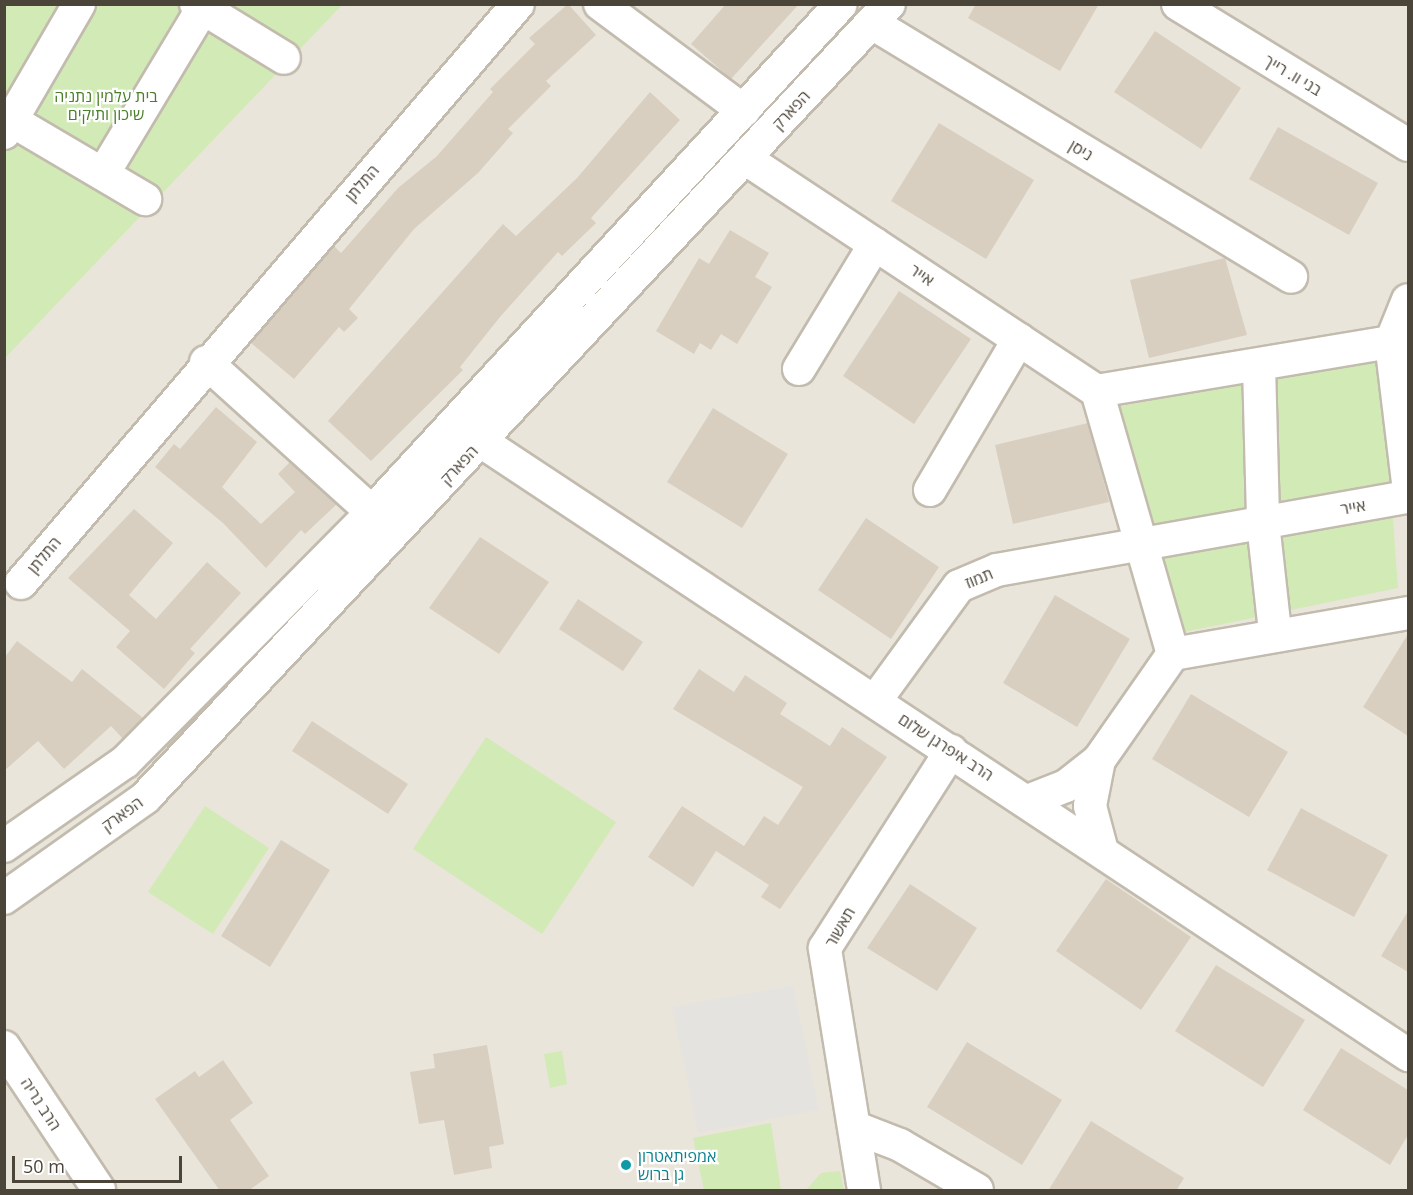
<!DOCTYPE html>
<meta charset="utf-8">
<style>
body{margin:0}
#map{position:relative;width:1413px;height:1195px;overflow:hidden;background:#f6f3ec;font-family:"Open Sans",Heebo,sans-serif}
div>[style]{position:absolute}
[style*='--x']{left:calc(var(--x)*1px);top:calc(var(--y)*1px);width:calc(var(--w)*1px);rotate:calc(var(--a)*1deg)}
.residential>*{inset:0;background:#eae5da}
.green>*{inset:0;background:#d2eab5}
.parking>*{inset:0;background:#e5e3e0}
.building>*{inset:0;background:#d8cfc1}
.roads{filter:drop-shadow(2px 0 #c2bbae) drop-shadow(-2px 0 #c2bbae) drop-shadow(0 2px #c2bbae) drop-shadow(0 -2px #c2bbae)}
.minor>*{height:32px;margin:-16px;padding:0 16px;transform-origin:16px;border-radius:16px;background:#fff}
.dots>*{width:16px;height:16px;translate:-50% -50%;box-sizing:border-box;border:3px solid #fff;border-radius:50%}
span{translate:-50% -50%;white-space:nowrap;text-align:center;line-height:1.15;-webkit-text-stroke:4.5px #fff;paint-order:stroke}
.street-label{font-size:16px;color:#4b4439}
.park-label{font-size:16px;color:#4a7f2a}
.culture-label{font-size:16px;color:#0d838f}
.left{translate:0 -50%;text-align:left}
.frame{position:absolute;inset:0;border:6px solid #4b4439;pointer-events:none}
.scale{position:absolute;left:12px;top:1156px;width:170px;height:27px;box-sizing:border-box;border:3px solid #4b4439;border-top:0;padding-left:8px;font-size:18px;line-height:21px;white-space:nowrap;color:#4b4439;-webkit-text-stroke:4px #fff;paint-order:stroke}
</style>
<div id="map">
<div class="residential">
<i style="clip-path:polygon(5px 5px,1408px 5px,1408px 1190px,5px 1190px)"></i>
</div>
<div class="green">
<i style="clip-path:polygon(5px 5px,342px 5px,5px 358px)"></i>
<i style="clip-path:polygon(1381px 359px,1398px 588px,1184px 632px,1116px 407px)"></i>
<i style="clip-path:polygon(486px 737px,616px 822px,542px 934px,413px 849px)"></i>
<i style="clip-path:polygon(205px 806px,269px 848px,213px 934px,148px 892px)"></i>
<i style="clip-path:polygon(562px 1051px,567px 1084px,550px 1088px,544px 1054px)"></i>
<i style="clip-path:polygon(771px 1123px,781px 1190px,704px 1190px,693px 1138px)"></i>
<i style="clip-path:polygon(840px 1171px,844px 1190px,806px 1190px,821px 1173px)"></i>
</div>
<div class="parking">
<i style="clip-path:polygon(793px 985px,819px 1110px,698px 1133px,672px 1007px)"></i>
</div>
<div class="building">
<i style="clip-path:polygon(568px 4px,596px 35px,546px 81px,551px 86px,508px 129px,513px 133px,478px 173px,414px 229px,349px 309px,358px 318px,344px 332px,339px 327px,294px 379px,251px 343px,334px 246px,341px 253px,398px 188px,437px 156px,493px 92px,490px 89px,535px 44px,529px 38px)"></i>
<i style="clip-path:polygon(726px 4px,799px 4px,731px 79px,691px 44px)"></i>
<i style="clip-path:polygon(976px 4px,1099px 4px,1060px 71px,968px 18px)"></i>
<i style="clip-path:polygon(1155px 31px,1241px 88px,1201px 149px,1114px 92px)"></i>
<i style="clip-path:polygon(650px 92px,680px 120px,591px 218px,596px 223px,562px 256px,558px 252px,500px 317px,460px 367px,463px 370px,371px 461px,328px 421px,503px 224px,516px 236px,577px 178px)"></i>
<i style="clip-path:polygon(939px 123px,1034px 180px,986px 259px,891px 201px)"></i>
<i style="clip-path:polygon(1278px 127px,1378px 183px,1349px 235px,1249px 179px)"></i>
<i style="clip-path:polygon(730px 230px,769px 253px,755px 277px,772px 287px,737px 344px,721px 334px,711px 350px,700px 343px,694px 354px,656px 331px,699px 258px,709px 264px)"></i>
<i style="clip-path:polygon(1225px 258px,1247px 335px,1149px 358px,1130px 280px)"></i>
<i style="clip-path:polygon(899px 291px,971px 339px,914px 424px,843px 376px)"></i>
<i style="clip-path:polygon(216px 407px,257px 442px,222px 487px,261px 524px,295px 492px,278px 474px,290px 462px,337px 504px,305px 534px,301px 530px,266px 568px,223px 523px,155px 467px,174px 444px,180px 449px)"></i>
<i style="clip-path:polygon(713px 408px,788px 454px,742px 528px,667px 482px)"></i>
<i style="clip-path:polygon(1088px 423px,1109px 502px,1013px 524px,995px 445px)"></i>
<i style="clip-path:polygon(134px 509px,173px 543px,129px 595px,156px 619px,207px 562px,241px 593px,190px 649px,195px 653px,164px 689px,116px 647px,130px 631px,68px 578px)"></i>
<i style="clip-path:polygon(866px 518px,939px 567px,891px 639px,818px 590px)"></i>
<i style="clip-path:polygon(480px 537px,549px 582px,499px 654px,429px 608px)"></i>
<i style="clip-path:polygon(1055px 595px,1130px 639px,1077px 727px,1003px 683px)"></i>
<i style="clip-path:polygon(578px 599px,643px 642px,623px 671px,559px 629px)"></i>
<i style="clip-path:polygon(1408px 634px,1408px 736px,1363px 707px)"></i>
<i style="clip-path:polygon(17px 641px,72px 682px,82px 669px,143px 718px,123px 739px,111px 726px,64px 769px,38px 741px,4px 771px,4px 658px)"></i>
<i style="clip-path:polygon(699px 669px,734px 692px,745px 675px,787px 703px,780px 714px,830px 746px,842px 727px,887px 757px,780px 909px,761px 897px,769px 885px,716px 851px,693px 887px,648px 857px,682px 806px,744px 846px,764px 816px,778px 825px,803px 787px,673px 709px)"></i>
<i style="clip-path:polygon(1191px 694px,1288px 752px,1249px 817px,1152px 759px)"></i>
<i style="clip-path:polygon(312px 721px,408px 784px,388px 814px,292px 751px)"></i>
<i style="clip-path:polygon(1301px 808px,1388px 855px,1354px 917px,1267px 870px)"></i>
<i style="clip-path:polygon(281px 840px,330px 870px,270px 967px,221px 936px)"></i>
<i style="clip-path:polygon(1106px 879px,1191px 937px,1141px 1010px,1056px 951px)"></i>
<i style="clip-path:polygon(910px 884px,977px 928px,937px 991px,867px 948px)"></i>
<i style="clip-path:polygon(1408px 911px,1408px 972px,1381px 956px)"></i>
<i style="clip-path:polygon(1216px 965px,1305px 1020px,1263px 1087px,1175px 1031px)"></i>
<i style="clip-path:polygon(967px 1042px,1062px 1100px,1022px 1165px,927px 1107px)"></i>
<i style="clip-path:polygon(487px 1045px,504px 1144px,489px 1147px,492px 1168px,454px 1175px,444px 1120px,419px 1124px,410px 1072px,435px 1068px,433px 1054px)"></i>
<i style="clip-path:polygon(1341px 1048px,1408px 1090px,1408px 1135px,1390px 1165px,1303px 1110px)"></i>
<i style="clip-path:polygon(223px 1060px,253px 1103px,230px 1120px,269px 1176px,248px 1191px,220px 1191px,155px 1099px,195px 1071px,199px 1077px)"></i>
<i style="clip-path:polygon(1091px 1121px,1184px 1178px,1176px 1191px,1048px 1191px)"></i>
</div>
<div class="roads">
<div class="minor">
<i style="--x:196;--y:4;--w:103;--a:31.5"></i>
<i style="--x:600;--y:4;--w:179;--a:36.6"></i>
<i style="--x:1178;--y:4;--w:270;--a:31.5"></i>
<i style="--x:872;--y:23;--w:490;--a:31.2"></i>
<i style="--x:4;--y:116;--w:164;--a:30.5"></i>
<i style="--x:4;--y:133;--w:149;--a:-59.8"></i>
<i style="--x:746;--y:159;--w:421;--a:33.5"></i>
<i style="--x:1097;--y:391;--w:274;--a:73.9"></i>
<i style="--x:1173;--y:654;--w:239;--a:-9.9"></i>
<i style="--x:103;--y:174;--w:198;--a:-59"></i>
<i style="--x:1391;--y:342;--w:45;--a:-68"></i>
<i style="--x:206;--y:362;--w:224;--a:42.1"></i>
<i style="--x:1259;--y:365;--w:158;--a:88.5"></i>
<i style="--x:1263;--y:523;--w:110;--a:83.7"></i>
<i style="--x:799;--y:369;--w:146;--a:-58.7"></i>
<i style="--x:1097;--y:391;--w:298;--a:-9.5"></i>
<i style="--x:1391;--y:342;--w:141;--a:83.1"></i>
<i style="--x:482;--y:442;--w:1111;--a:33.5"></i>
<i style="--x:930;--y:490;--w:175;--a:-59.5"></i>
<i style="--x:21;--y:583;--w:763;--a:-49.36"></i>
<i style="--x:875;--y:701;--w:142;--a:-53.9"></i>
<i style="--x:959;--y:586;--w:41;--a:-22.8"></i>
<i style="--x:997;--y:570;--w:417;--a:-10.1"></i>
<i style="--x:1099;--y:760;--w:47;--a:101.1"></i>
<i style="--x:1090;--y:806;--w:47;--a:75.1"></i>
<i style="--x:1028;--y:801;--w:41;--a:-21.5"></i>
<i style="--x:1066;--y:786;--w:42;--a:-38.2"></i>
<i style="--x:1099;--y:760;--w:129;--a:-55.1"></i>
<i style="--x:4;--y:846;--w:147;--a:-34.8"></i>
<i style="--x:125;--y:762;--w:351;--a:-45.3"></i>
<i style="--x:372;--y:512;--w:691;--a:-47.29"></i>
<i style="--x:4;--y:898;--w:173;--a:-35.3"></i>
<i style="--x:145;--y:798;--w:1088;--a:-46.86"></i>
<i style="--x:4;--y:1047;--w:172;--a:56.4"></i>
<i style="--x:856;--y:1128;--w:47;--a:21.1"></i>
<i style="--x:900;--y:1145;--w:89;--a:30.3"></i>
<i style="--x:864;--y:1190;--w:245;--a:-99.2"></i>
<i style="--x:825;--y:948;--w:234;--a:-57.4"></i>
</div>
</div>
<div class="dots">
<i style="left:626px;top:1165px;background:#0f9aa8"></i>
</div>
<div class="street-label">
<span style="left:1293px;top:75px;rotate:31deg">בני וו. רייך</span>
<span style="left:791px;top:110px;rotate:-47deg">הפארק</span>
<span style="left:1081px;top:150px;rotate:31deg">ניסן</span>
<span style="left:362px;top:183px;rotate:-49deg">התלתן</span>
<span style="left:922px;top:275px;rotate:34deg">אייר</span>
<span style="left:459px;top:465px;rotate:-47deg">הפארק</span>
<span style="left:1353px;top:507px;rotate:-10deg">אייר</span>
<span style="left:44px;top:555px;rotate:-50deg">התלתן</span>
<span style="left:979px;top:578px;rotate:-23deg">תמוז</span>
<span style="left:946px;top:747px;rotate:33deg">הרב איפרגן שלום</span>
<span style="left:122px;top:814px;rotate:-36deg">הפארק</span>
<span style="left:840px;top:927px;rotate:-60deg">תאשור</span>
<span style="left:41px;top:1104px;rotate:57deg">הרב נריה</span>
</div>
<div class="park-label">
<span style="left:106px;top:105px">בית עלמין נתניה<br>שיכון ותיקים</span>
</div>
<div class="culture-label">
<span class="left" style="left:638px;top:1165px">אמפיתאטרון<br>גן ברוש</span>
</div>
<div class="frame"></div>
<div class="scale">50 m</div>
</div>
